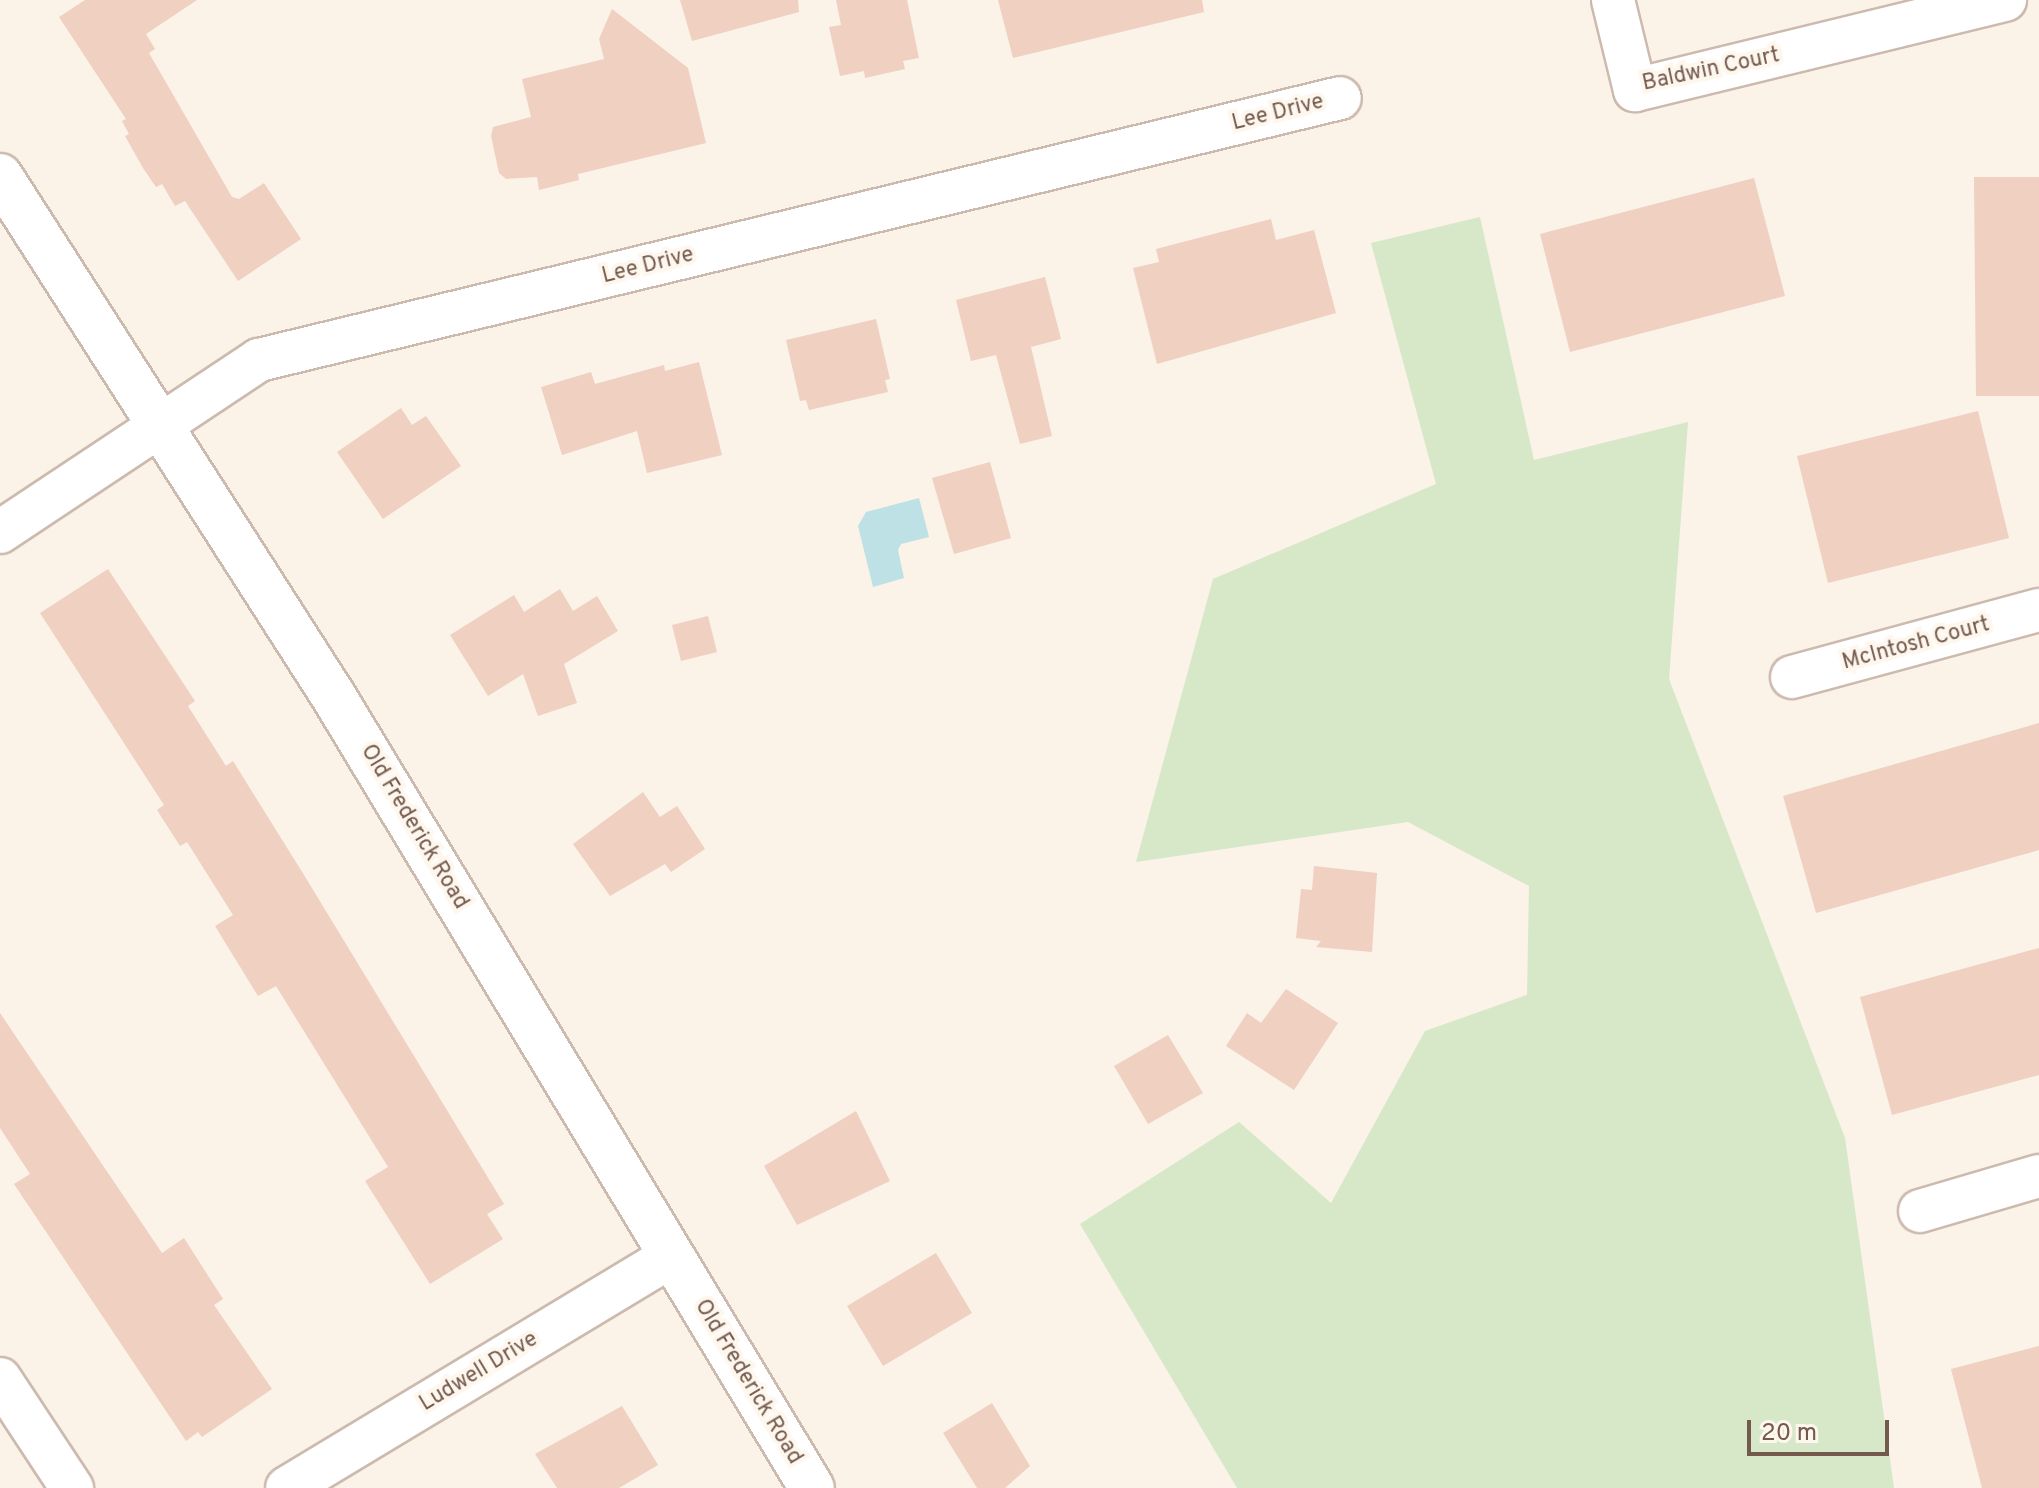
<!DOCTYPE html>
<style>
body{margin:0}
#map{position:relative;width:2039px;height:1488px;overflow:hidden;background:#fbf2e8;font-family:Overpass,sans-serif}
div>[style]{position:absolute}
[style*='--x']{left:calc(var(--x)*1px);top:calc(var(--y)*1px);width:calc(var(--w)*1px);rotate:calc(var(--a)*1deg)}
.green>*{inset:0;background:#d6e8c7}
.water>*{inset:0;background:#bde1e4}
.building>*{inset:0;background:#efd0c1}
.roads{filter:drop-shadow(2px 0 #cdbaae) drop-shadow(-2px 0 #cdbaae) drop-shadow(0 2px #cdbaae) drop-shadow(0 -2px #cdbaae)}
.minor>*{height:42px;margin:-21px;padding:0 21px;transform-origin:21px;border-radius:21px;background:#fff}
.tertiary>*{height:44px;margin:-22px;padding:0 22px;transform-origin:22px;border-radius:22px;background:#fff}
span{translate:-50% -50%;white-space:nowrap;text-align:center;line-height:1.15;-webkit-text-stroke:8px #fef7ee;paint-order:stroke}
.street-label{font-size:22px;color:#74594d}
.scale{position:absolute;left:1747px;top:1420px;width:142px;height:36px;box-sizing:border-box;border:4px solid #74594d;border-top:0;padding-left:10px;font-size:24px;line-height:28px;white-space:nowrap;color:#74594d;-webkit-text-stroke:6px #fef7ee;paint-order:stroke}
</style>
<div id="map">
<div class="green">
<i style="clip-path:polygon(1480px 217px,1534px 460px,1688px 422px,1669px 679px,1845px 1138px,1894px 1488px,1237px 1488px,1080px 1224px,1239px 1122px,1331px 1203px,1425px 1031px,1527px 995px,1529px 886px,1408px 822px,1136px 862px,1213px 579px,1436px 484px,1371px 243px)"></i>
</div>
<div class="water">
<i style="clip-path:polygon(919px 498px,929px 537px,901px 544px,898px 550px,904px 578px,873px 587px,858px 526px,866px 512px)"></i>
</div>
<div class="building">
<i style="clip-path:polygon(85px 0,197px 0,146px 34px,155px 49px,149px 53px,232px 197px,239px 199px,264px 183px,301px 239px,238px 281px,185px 201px,175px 206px,162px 184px,156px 187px,143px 168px,125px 136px,129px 134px,122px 121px,126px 119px,59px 17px)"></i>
<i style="clip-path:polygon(680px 0,798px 0,799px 12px,692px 41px)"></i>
<i style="clip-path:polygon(836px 0,907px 0,919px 58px,903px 61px,905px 69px,865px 78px,864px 71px,840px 76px,829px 27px,841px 25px)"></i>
<i style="clip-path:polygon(998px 0,1202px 0,1204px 12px,1013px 58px)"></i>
<i style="clip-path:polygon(612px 9px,688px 68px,706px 143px,578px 174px,579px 180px,539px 190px,537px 177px,506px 179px,499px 173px,491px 136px,493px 127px,531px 117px,522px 79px,604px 59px,599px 39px)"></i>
<i style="clip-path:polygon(1974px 177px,2039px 177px,2039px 396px,1976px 396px)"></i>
<i style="clip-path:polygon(1754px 178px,1785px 296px,1570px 352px,1540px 234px)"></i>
<i style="clip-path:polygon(1271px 219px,1276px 240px,1314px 230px,1336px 313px,1157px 364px,1133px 268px,1159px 262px,1156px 249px)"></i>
<i style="clip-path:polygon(1045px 277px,1061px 339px,1031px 347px,1052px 436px,1020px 444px,996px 355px,971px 361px,956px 300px)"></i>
<i style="clip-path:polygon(876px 319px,890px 379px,885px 380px,888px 392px,809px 410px,806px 400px,800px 401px,786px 340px)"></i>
<i style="clip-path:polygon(699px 362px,722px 455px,647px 473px,637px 431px,562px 455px,541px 387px,591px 372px,595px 384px,664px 365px,665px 371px)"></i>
<i style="clip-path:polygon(401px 408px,412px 425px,426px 416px,461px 466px,383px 519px,337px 452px)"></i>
<i style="clip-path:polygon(1978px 411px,2009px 538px,1828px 583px,1797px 456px)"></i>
<i style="clip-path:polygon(990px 462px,1011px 538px,954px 554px,932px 478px)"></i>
<i style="clip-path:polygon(108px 569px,195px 701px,188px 706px,226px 766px,233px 761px,304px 875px,504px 1204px,487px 1214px,503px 1239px,430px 1284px,365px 1181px,388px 1167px,276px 986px,258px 996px,215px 926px,233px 915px,187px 842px,180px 846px,157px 810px,164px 805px,40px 613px)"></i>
<i style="clip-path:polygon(560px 589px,573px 611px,597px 596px,618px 631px,564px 664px,577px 703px,538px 716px,523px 674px,488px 696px,450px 635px,514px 595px,524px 612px)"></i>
<i style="clip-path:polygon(708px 616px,717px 652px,681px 661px,672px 625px)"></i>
<i style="clip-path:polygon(2039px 723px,2039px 850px,1816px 913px,1783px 796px)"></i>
<i style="clip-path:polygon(643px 792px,660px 817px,677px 806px,705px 849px,671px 872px,665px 864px,610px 896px,573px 844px)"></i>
<i style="clip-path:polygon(1314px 866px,1377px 873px,1372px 952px,1316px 947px,1321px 941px,1296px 938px,1301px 889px,1312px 890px)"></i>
<i style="clip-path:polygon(2039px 948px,2039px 1075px,1892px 1115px,1860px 997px)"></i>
<i style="clip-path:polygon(1286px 989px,1338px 1023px,1294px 1090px,1226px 1046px,1247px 1013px,1261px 1023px)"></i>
<i style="clip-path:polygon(0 1013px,162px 1253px,184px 1238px,223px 1299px,214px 1305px,272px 1389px,202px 1437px,198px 1432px,186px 1441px,14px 1184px,30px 1174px,0 1128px)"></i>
<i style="clip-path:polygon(1168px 1035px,1203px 1093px,1148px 1124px,1114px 1066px)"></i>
<i style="clip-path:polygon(856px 1111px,890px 1181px,797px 1225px,764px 1166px)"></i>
<i style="clip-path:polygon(936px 1253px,972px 1313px,883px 1366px,847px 1306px)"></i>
<i style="clip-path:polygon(2039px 1346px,2039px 1488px,1982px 1488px,1951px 1369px)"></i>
<i style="clip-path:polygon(992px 1403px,1030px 1466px,1005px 1488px,977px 1488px,943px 1433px)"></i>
<i style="clip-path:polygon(622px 1406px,658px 1465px,619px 1488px,557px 1488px,535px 1454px)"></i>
</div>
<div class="roads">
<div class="minor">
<i style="--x:1613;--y:0;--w:93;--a:76.3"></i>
<i style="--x:1635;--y:90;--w:381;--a:-13.7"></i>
<i style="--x:0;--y:532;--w:311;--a:-33.6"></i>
<i style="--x:259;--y:360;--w:1112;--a:-13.62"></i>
<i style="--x:1792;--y:677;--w:256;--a:-15.2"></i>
<i style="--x:1920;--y:1211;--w:124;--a:-16.4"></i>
<i style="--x:0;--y:1379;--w:131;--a:56.6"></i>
<i style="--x:287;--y:1488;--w:449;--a:-31.1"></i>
</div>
<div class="tertiary">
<i style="--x:0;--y:176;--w:619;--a:57.34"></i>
<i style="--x:334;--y:697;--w:924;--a:58.86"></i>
</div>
</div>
<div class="street-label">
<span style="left:1711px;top:70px;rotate:-12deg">Baldwin Court</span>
<span style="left:1278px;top:113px;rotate:-14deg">Lee Drive</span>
<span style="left:648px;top:266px;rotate:-14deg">Lee Drive</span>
<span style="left:1916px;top:644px;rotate:-15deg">McIntosh Court</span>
<span style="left:414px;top:827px;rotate:59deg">Old Frederick Road</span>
<span style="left:479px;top:1372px;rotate:-31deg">Ludwell Drive</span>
<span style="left:748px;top:1382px;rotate:59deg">Old Frederick Road</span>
</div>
<div class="scale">20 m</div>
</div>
